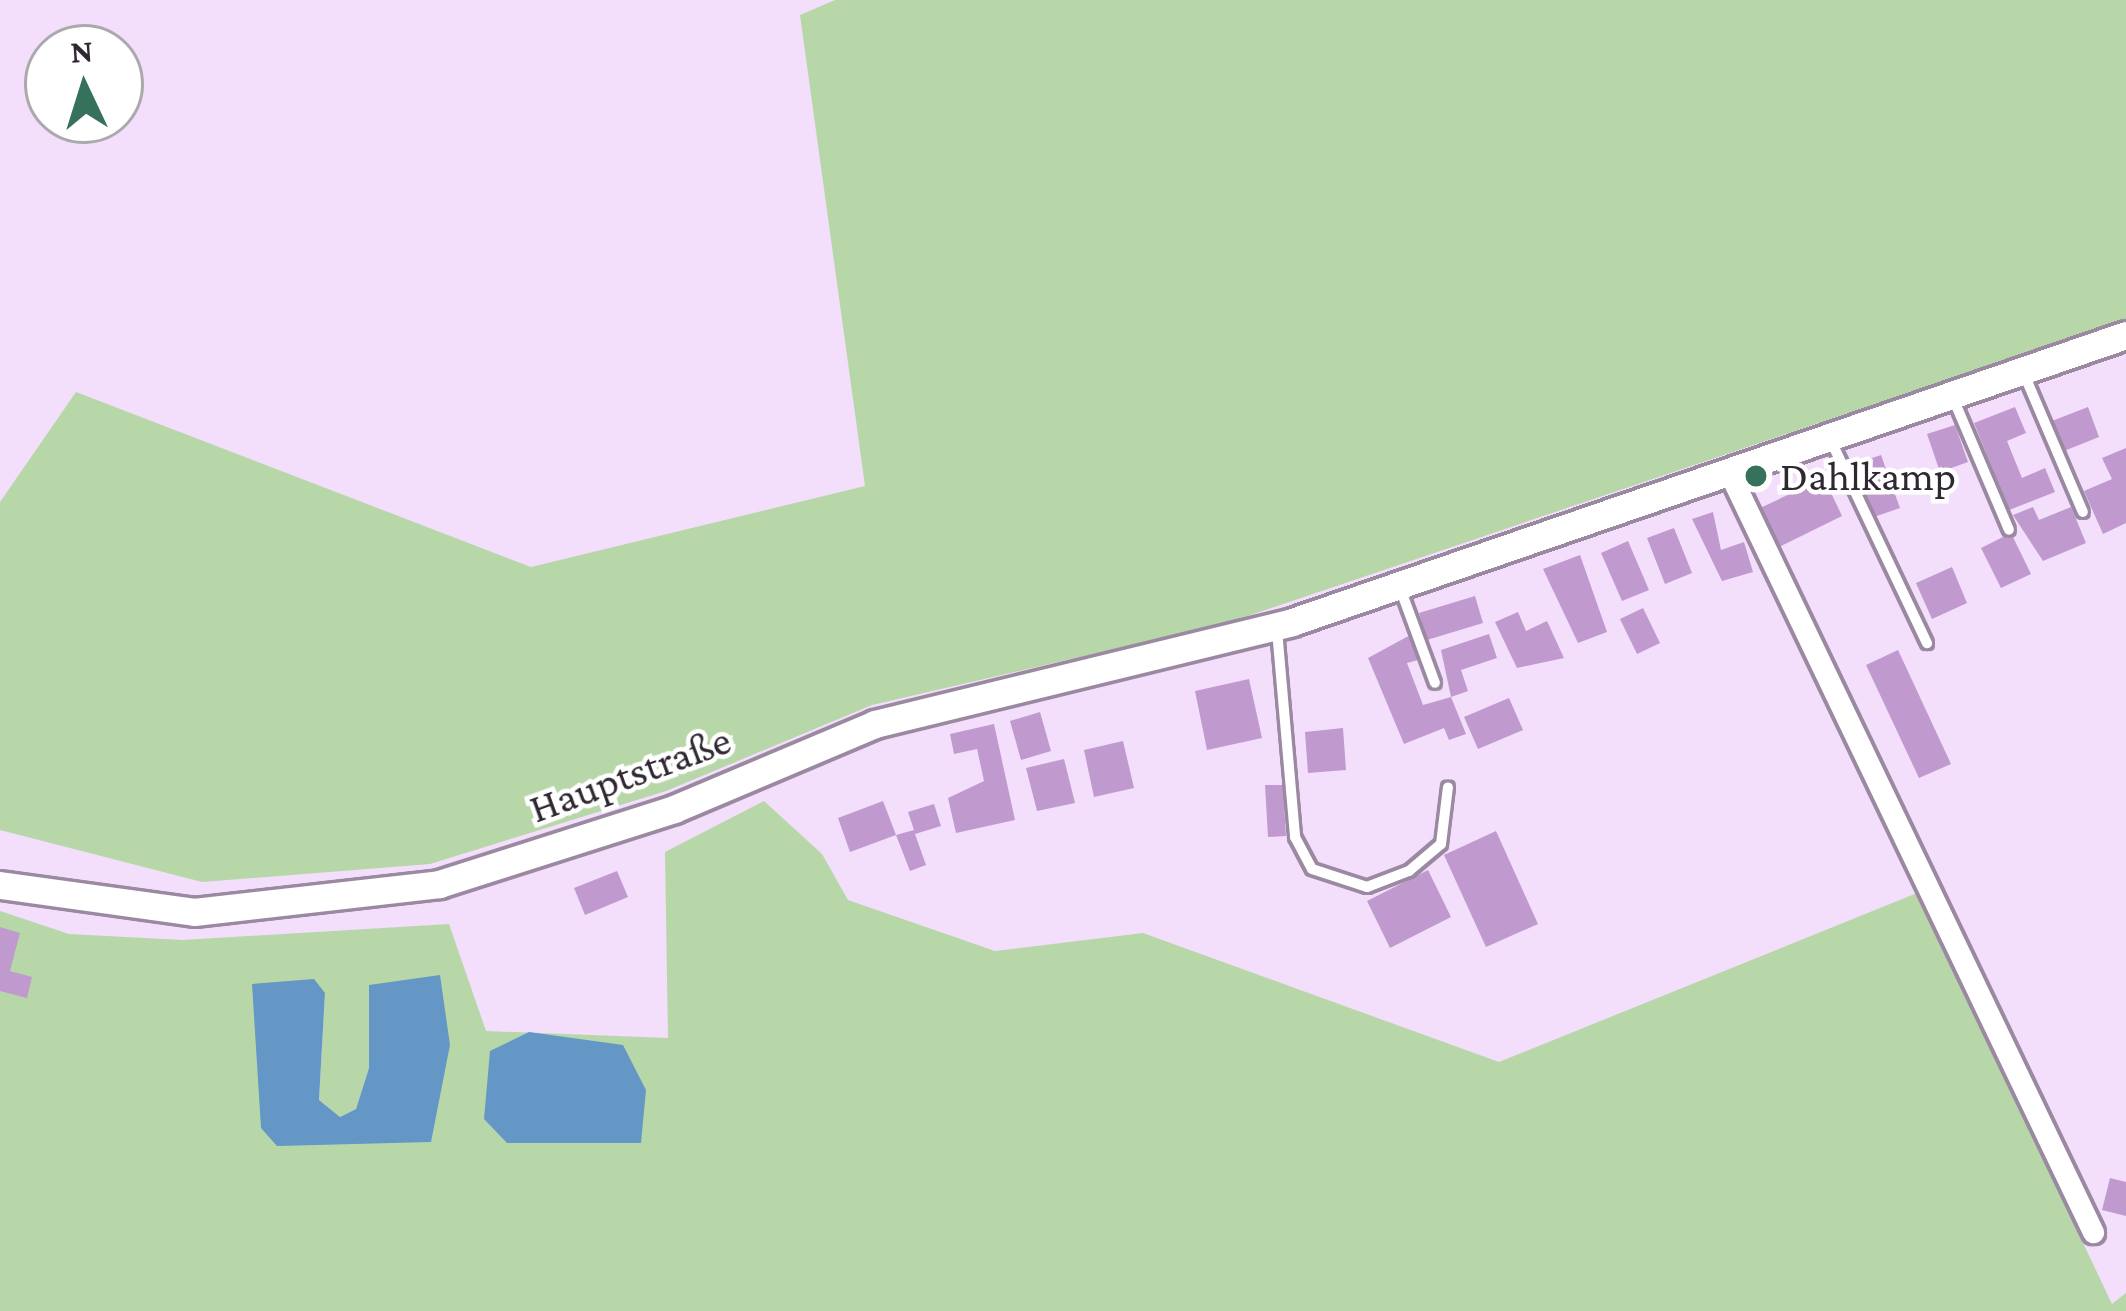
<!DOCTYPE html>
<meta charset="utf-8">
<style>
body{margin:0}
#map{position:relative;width:2126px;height:1311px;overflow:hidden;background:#f3dffb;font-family:"Crimson Pro",serif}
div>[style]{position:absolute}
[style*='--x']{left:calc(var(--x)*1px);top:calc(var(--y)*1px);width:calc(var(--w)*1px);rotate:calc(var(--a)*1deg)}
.green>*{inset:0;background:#b7d7a9}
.water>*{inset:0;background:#6497c5}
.building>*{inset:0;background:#c099cf}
.roads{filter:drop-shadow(3px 0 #9b89a2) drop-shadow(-3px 0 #9b89a2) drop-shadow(0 3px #9b89a2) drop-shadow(0 -3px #9b89a2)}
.lane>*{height:10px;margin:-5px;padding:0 5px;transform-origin:5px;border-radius:5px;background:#fff}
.street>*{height:21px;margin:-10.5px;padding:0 10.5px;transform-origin:10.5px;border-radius:10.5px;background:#fff}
.secondary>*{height:27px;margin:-13.5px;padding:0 13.5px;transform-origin:13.5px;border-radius:13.5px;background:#fff}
.dots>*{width:33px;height:33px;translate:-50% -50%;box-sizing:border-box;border:6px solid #fff;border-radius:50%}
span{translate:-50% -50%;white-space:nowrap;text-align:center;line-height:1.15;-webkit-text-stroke:9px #fff;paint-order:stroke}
.poi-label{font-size:42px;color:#2f2832}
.left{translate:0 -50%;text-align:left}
.street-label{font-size:42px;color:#2f2832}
.north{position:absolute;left:24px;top:24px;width:120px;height:120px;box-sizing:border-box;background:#fff;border:3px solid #aca9ad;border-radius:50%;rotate:356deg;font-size:33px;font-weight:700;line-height:48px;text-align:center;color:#2f2832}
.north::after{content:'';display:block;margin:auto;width:42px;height:54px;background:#36715b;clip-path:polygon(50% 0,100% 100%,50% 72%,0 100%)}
</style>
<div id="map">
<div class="green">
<i style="clip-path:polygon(835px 0,2126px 0,2126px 319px,1227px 623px,872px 705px,666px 791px,430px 864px,202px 882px,0 830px,0 502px,76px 392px,531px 567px,865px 486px,800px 15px)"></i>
<i style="clip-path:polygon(evenodd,764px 801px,822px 854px,848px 900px,995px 951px,1143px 933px,1499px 1062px,1917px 893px,2112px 1304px,2126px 1293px,2126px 1311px,0 1311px,0 911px,69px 934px,183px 940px,449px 924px,486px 1031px,668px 1038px,665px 852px,764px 801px,369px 985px,431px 1141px,261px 1128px,325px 993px,319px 1100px,340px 1117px,356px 1109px,369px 1068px,369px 985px)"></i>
</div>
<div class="water">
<i style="clip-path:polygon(440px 975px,450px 1045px,431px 1142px,277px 1146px,261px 1128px,252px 984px,314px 979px,325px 993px,319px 1100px,340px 1117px,356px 1109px,369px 1068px,369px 985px)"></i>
<i style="clip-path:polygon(529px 1032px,623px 1045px,646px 1090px,641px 1143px,507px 1143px,484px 1119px,490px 1051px)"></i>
</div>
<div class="building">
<i style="clip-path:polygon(2015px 407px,2026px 433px,2007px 441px,2022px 478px,2045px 468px,2055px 492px,2009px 510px,1974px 423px)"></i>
<i style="clip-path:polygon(2088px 407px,2099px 437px,2064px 451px,2052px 421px)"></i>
<i style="clip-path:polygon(1955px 425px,1968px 462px,1940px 472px,1927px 434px)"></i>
<i style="clip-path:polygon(2126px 448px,2126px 523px,2103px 534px,2084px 491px,2112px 479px,2102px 458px)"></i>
<i style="clip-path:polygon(1881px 455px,1900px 508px,1871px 518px,1852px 465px)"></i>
<i style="clip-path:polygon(1824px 478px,1842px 516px,1779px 547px,1760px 508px)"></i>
<i style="clip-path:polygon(2033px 507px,2039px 520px,2071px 507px,2086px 543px,2043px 561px,2013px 515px)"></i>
<i style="clip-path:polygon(1713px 512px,1721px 550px,1744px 542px,1753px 572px,1722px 581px,1692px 519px)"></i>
<i style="clip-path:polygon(1674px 528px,1692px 573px,1665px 584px,1647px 538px)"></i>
<i style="clip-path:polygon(2011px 533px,2031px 574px,2001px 588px,1981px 548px)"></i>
<i style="clip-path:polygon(1628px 541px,1649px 590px,1622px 601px,1601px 553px)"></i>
<i style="clip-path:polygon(1580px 555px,1607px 632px,1578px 643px,1543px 569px)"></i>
<i style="clip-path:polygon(1952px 567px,1967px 603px,1932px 619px,1916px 583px)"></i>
<i style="clip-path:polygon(1475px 596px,1483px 623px,1427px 640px,1419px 613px)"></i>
<i style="clip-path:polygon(1643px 608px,1660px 643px,1637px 654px,1620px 619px)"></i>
<i style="clip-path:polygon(1518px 612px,1526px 631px,1547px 621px,1564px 658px,1517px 668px,1495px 622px)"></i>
<i style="clip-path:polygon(1414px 633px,1422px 659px,1407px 663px,1423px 705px,1451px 697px,1466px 734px,1449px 740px,1444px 728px,1404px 744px,1368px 658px)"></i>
<i style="clip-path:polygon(1489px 634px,1497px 658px,1461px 670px,1468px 691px,1451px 697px,1441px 650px)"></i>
<i style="clip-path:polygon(1898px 650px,1951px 764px,1919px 778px,1866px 665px)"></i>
<i style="clip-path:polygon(1249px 679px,1262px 738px,1207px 750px,1195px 691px)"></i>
<i style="clip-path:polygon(1509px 698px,1523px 730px,1478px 749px,1464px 717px)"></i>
<i style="clip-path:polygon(1040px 712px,1051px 751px,1021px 760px,1010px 721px)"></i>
<i style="clip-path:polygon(994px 724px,1015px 820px,956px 833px,948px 798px,984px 781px,977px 749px,954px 754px,950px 734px)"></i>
<i style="clip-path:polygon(1343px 728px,1346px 770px,1308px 773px,1305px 732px)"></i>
<i style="clip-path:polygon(1123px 741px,1134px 788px,1094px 797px,1084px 750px)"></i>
<i style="clip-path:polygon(1064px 759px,1075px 803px,1037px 811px,1026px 768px)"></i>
<i style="clip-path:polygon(1265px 785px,1283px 785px,1286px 836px,1268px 837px)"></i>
<i style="clip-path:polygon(883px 801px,896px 835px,850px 852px,838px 818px)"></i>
<i style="clip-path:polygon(934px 804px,941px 826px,915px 834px,926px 865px,910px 871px,896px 835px,914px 830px,908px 812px)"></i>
<i style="clip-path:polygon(1496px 831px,1538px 924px,1486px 947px,1444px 855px)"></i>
<i style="clip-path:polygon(1428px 870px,1451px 917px,1390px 948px,1367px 901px)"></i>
<i style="clip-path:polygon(617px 871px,628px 897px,585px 915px,574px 888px)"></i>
<i style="clip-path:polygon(0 927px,20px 933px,10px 971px,32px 977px,27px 998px,0 991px)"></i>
<i style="clip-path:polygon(2110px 1178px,2126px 1182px,2126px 1216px,2102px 1210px)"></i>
</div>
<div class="roads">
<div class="lane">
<i style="--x:2024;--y:374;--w:150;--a:66.9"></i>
<i style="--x:1953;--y:398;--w:143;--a:67"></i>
<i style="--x:1831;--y:441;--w:224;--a:64.6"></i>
<i style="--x:1400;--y:588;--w:101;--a:69.8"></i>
<i style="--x:1277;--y:630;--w:208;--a:85"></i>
<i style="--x:1295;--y:837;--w:36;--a:62"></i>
<i style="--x:1312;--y:869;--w:58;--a:18.1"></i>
<i style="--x:1367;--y:887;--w:45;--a:-20.9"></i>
<i style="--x:1409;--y:871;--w:42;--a:-40.2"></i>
<i style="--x:1441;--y:844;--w:57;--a:-83"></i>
</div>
<div class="street">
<i style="--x:1729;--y:472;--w:843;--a:64.41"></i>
</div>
<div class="secondary">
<i style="--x:0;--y:885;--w:196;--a:7.9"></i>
<i style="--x:194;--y:912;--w:247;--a:-6.5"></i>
<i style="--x:439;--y:884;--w:247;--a:-17.7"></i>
<i style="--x:674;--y:809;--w:218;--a:-22.9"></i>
<i style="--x:875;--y:724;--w:429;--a:-13.7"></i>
<i style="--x:1292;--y:622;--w:882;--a:-18.99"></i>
</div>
</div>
<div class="dots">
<i style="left:1756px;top:476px;background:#36715b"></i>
</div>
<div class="poi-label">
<span class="left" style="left:1780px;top:476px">Dahlkamp</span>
</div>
<div class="street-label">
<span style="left:630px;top:774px;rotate:-20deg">Hauptstraße</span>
</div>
<div class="north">N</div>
</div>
